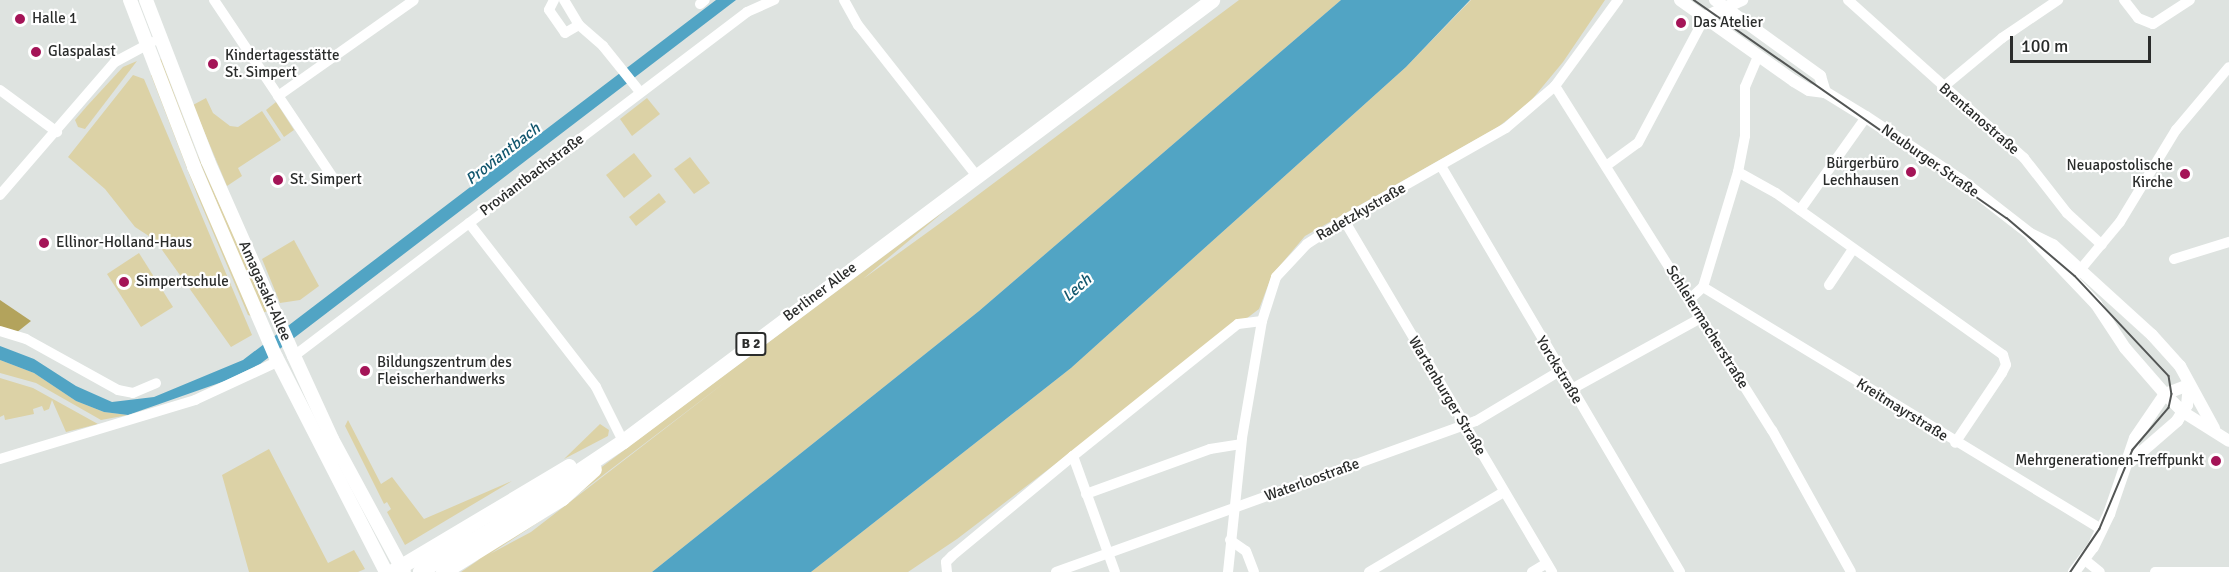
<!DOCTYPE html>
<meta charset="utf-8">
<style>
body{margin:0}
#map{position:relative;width:2229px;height:572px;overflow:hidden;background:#dee3e0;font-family:Signika,sans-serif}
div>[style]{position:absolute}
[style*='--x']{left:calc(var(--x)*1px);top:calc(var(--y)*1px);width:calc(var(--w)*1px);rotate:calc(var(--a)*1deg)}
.green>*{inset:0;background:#dcd2a6}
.forest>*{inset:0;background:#b3a35c}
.water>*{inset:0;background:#51a4c4}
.minor>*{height:10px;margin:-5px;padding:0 5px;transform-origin:5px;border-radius:5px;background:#fff}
.tertiary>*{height:12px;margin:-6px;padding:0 6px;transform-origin:6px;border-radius:6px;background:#fff}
.secondary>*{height:14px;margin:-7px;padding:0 7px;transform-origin:7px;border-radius:7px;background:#fff}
.primary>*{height:15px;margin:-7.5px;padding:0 7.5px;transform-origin:7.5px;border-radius:7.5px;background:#fff}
.tram>*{height:1.5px;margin:-0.75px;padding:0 0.75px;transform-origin:0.75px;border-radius:0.75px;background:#535655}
.dots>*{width:16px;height:16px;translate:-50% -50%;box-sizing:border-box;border:3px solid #fff;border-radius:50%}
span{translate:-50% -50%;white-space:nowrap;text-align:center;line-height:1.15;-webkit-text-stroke:4.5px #fff;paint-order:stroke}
.shield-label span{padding:2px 4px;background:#fff;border:2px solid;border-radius:4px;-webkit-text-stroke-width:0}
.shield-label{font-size:14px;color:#2a2c2b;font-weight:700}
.poi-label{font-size:15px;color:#2a2c2b}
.left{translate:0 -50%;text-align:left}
.right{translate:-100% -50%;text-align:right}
.street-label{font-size:15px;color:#2a2c2b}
.water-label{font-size:16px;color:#13576e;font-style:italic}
.scale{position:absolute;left:2010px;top:36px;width:141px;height:27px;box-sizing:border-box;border:3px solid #2a2c2b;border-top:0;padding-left:8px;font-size:18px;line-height:21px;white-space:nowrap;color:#2a2c2b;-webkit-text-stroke:4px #fff;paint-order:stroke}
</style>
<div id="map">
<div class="green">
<i style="clip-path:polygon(evenodd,1239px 0,1341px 0,979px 311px,652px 572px,461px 572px,480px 559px,452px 572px,595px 472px,947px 209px,863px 279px,939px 224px,1239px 0,728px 380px,531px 532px,490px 554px,560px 508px,728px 380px)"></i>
<i style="clip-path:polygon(1471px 0,1605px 0,1563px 62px,1529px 103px,1498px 127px,1305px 236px,1272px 275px,1259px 309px,957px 539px,908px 572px,811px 572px,1071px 368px,1406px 67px)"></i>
<i style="clip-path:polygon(161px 59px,196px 152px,268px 311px,262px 313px,158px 60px)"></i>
<i style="clip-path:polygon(137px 61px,85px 129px,78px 127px,75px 120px,87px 106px,123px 67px)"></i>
<i style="clip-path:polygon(133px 75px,144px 79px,252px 335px,231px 347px,155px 240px,135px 227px,105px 189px,68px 157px)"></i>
<i style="clip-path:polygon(151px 75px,153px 75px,254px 317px,248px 315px,198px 197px)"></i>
<i style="clip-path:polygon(206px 98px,213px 113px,230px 126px,238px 127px,262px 111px,281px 140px,238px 168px,242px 176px,227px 186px,193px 105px)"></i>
<i style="clip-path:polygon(647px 98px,660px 114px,632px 136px,620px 119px)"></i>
<i style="clip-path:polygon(276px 102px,294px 130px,284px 137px,266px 110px)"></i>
<i style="clip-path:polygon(634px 153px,652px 176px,624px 198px,606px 175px)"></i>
<i style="clip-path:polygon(690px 157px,710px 183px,694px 194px,674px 169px)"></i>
<i style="clip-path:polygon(659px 193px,666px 202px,636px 226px,629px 217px)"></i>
<i style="clip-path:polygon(294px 240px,319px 286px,300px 300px,280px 303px,262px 259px)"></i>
<i style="clip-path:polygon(139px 253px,173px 307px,141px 327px,107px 274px)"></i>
<i style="clip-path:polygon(0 360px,34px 373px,76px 401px,104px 412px,128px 415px,101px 420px,36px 383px,0 373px)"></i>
<i style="clip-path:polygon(0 378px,33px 388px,98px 424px,66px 432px,52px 400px,49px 409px,44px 411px,42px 406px,33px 409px,34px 414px,5px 420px,4px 415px,0 417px)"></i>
<i style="clip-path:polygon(348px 420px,381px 484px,392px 477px,424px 519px,512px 481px,405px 545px,387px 512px,391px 509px,387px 502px,384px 504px,345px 426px)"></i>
<i style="clip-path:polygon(600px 424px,609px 430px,608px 436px,564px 459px)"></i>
<i style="clip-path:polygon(269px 449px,328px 563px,354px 550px,365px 569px,358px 572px,249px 572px,222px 475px)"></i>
</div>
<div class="forest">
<i style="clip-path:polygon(0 300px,31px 321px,16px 333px,0 328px)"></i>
</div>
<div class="water">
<i style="clip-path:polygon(716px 0,736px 0,260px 364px,225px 381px,128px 415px,104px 412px,76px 401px,34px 373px,0 360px,0 346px,34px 359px,76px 386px,112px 402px,154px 397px,243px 360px)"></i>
<i style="clip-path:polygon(1341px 0,1470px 0,1406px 67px,1071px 368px,811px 572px,652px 572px,979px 311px)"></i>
</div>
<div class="minor">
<i style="--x:214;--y:0;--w:221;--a:56.2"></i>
<i style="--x:554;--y:0;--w:11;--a:117"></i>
<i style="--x:549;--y:10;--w:28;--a:55"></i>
<i style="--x:565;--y:33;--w:16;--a:-30"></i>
<i style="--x:564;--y:0;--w:29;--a:59"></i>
<i style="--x:579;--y:25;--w:32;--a:41"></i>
<i style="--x:603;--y:46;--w:59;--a:51.2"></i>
<i style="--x:844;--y:0;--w:29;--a:61"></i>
<i style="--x:858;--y:25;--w:191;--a:51.8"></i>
<i style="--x:1848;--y:0;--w:237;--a:41.9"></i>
<i style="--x:2024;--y:158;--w:70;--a:52"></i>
<i style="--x:2067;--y:213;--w:47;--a:42.4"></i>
<i style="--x:2124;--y:0;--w:23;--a:52"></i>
<i style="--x:2138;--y:18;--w:16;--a:22"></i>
<i style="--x:2153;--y:24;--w:44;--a:-33"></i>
<i style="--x:700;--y:4;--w:6;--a:-39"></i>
<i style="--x:1555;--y:86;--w:407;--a:57.8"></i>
<i style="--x:1772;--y:430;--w:162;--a:60.9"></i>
<i style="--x:1942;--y:88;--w:78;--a:-39.8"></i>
<i style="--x:2002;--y:38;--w:68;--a:-34.2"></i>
<i style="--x:0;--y:90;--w:71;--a:36.4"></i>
<i style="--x:278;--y:96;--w:166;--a:-35.2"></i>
<i style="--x:1441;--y:166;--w:471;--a:59.5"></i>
<i style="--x:1606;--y:166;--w:39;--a:-36"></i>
<i style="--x:1638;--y:143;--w:143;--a:-62"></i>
<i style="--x:1738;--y:172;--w:43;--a:28.9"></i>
<i style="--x:1776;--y:193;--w:279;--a:35.5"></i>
<i style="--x:2003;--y:355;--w:10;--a:73"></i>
<i style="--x:2006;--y:365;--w:9;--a:117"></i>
<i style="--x:2002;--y:373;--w:84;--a:123.9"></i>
<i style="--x:0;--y:195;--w:176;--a:-49.2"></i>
<i style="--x:115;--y:62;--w:42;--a:-28.4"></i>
<i style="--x:1800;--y:210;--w:114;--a:-54.6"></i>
<i style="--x:1344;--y:220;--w:409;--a:59.4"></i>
<i style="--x:469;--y:223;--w:207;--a:52.2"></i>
<i style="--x:596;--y:387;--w:60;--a:63.4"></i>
<i style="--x:2174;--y:259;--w:58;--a:-17.2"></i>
<i style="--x:2075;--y:276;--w:70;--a:-50.2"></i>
<i style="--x:2120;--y:222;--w:108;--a:-58.7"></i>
<i style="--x:2176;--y:130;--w:82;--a:-49.9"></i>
<i style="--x:1829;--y:285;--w:43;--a:-56.3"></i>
<i style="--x:1703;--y:287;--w:467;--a:31.3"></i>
<i style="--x:1690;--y:299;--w:18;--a:-43"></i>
<i style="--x:1703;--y:287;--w:120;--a:-73.1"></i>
<i style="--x:1738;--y:172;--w:37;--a:-79"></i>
<i style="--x:1745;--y:136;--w:49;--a:-90"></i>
<i style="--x:1745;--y:87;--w:33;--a:-67"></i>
<i style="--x:0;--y:331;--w:27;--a:17"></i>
<i style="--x:26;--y:339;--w:105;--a:29"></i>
<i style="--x:118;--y:390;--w:15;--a:11"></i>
<i style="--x:133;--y:393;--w:25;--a:-23"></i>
<i style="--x:294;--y:356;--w:569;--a:-37.21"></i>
<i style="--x:747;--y:12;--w:30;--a:-24"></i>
<i style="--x:1570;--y:390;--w:149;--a:-28.8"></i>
<i style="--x:1073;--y:456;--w:123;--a:70.1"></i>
<i style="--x:0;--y:459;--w:204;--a:-16.8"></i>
<i style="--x:195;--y:400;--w:93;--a:-24.9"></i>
<i style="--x:1086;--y:494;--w:132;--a:-19.9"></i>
<i style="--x:1210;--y:449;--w:31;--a:-9"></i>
<i style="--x:1230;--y:540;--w:19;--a:35"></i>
<i style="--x:1246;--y:551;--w:22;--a:69"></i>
<i style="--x:2085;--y:560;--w:19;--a:39"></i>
<i style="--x:947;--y:572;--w:10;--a:-96"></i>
<i style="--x:946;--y:562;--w:8;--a:-45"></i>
<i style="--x:952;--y:556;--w:157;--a:-39.6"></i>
<i style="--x:1073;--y:456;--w:211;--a:-38.7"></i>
<i style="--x:1238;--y:324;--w:24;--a:-7"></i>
<i style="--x:1056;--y:572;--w:446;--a:-19.8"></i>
<i style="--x:1476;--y:421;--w:98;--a:-30.8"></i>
<i style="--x:1228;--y:572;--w:135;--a:-84"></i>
<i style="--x:1242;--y:438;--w:119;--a:-80.3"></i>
<i style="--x:1262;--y:321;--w:46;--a:-72.3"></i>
<i style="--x:1276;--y:277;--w:45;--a:-46.8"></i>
<i style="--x:1307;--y:244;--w:44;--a:-33"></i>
<i style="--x:1344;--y:220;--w:186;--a:-29.6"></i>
<i style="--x:1506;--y:128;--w:65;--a:-40.6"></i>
<i style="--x:1555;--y:86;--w:107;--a:-53.8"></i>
<i style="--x:1369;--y:572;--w:157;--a:-30.7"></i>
<i style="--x:1532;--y:572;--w:17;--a:-31"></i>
<i style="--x:2155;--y:572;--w:74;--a:0"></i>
</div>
<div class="tertiary">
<i style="--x:1680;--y:0;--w:140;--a:35.4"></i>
<i style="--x:1794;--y:81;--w:17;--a:31"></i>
<i style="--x:1809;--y:90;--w:16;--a:7"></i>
<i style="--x:1825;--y:92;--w:48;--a:31.4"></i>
<i style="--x:1866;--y:117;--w:115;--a:33.7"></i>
<i style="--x:1962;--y:181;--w:86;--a:37.9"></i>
<i style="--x:2030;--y:234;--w:25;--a:26"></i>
<i style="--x:2053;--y:245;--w:134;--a:42.3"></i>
<i style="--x:2152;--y:335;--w:42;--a:47.9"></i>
<i style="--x:2180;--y:366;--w:71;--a:61.3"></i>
<i style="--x:1715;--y:0;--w:130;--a:35.9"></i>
<i style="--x:1820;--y:76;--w:17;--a:73"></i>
<i style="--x:1705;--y:17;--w:41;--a:-24.7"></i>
<i style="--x:2032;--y:237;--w:93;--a:46.3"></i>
<i style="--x:2096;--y:304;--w:53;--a:56.6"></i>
<i style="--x:2125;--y:348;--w:61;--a:49"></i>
<i style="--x:2165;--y:394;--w:25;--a:45"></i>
<i style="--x:2183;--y:412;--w:54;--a:32.2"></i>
<i style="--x:2131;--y:461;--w:61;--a:-41"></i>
<i style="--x:2177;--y:421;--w:19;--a:-58"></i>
<i style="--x:2187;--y:405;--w:20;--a:-84"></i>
<i style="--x:2074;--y:572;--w:31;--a:-53"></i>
<i style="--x:2093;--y:547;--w:37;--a:-64"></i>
<i style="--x:2109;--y:514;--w:80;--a:-71.1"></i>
<i style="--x:2135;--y:438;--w:53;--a:-55.7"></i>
<i style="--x:2165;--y:394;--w:26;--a:-21"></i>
</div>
<div class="secondary">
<i style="--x:130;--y:0;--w:179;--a:69"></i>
<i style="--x:194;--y:167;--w:207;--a:66.7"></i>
<i style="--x:276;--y:357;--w:242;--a:62.9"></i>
<i style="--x:146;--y:0;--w:173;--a:68.9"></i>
<i style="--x:208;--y:161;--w:213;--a:66.2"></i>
<i style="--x:294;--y:356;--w:91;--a:65.4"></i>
<i style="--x:332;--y:439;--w:151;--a:61.6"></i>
</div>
<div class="primary">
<i style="--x:420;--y:571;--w:81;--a:-30.4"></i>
<i style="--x:490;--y:530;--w:160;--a:-33.8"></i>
<i style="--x:623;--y:441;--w:736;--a:-36.82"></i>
<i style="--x:391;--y:572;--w:207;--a:-30.8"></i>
<i style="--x:443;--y:572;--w:140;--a:-31.9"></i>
<i style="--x:562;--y:498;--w:43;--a:-42.2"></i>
</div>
<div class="tram">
<i style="--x:1694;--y:0;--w:381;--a:34.9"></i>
<i style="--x:2007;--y:218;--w:89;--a:40.5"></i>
<i style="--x:2075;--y:276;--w:137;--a:46.8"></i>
<i style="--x:2169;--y:376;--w:18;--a:81"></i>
<i style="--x:2172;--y:394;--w:14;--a:102"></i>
<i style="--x:2169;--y:408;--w:55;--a:130.6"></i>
<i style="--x:2133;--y:450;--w:86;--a:112.7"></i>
<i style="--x:2100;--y:529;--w:52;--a:124"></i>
</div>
<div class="dots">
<i style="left:20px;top:19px;background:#a41457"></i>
<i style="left:1681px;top:23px;background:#a41457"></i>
<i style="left:36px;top:52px;background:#a41457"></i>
<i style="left:213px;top:64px;background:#a41457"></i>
<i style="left:1911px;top:172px;background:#a41457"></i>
<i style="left:2185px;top:174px;background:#a41457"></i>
<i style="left:278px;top:180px;background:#a41457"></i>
<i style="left:44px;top:243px;background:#a41457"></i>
<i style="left:124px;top:282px;background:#a41457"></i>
<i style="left:365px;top:371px;background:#a41457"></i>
<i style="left:2216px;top:461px;background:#a41457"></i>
</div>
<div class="shield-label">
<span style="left:751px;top:344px">B 2</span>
</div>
<div class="poi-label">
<span class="left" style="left:32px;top:19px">Halle 1</span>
<span class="left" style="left:1693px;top:23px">Das Atelier</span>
<span class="left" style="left:48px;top:52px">Glaspalast</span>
<span class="left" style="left:225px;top:64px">Kindertagesstätte<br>St. Simpert</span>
<span class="right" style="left:1899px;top:172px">Bürgerbüro<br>Lechhausen</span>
<span class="right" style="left:2173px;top:174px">Neuapostolische<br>Kirche</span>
<span class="left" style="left:290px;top:180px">St. Simpert</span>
<span class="left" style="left:56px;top:243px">Ellinor-Holland-Haus</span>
<span class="left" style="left:136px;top:282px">Simpertschule</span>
<span class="left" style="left:377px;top:371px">Bildungszentrum des<br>Fleischerhandwerks</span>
<span class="right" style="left:2204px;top:461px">Mehrgenerationen-Treffpunkt</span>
</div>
<div class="street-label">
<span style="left:1979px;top:119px;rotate:41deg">Brentanostraße</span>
<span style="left:1930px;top:161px;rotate:35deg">Neuburger Straße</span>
<span style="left:532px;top:175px;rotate:-37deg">Proviantbachstraße</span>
<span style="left:1361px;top:212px;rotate:-30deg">Radetzkystraße</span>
<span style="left:265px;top:291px;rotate:66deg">Amagasaki-Allee</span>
<span style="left:820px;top:292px;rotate:-37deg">Berliner Allee</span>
<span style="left:1707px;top:327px;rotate:58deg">Schleiermacherstraße</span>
<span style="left:1559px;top:370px;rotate:59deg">Yorckstraße</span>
<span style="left:1447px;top:396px;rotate:59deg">Wartenburger Straße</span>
<span style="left:1902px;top:410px;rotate:32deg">Kreitmayrstraße</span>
<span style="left:1312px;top:480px;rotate:-20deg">Waterloostraße</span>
</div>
<div class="water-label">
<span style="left:503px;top:154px;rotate:-38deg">Proviantbach</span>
<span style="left:1077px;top:288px;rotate:-41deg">Lech</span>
</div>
<div class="scale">100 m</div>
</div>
